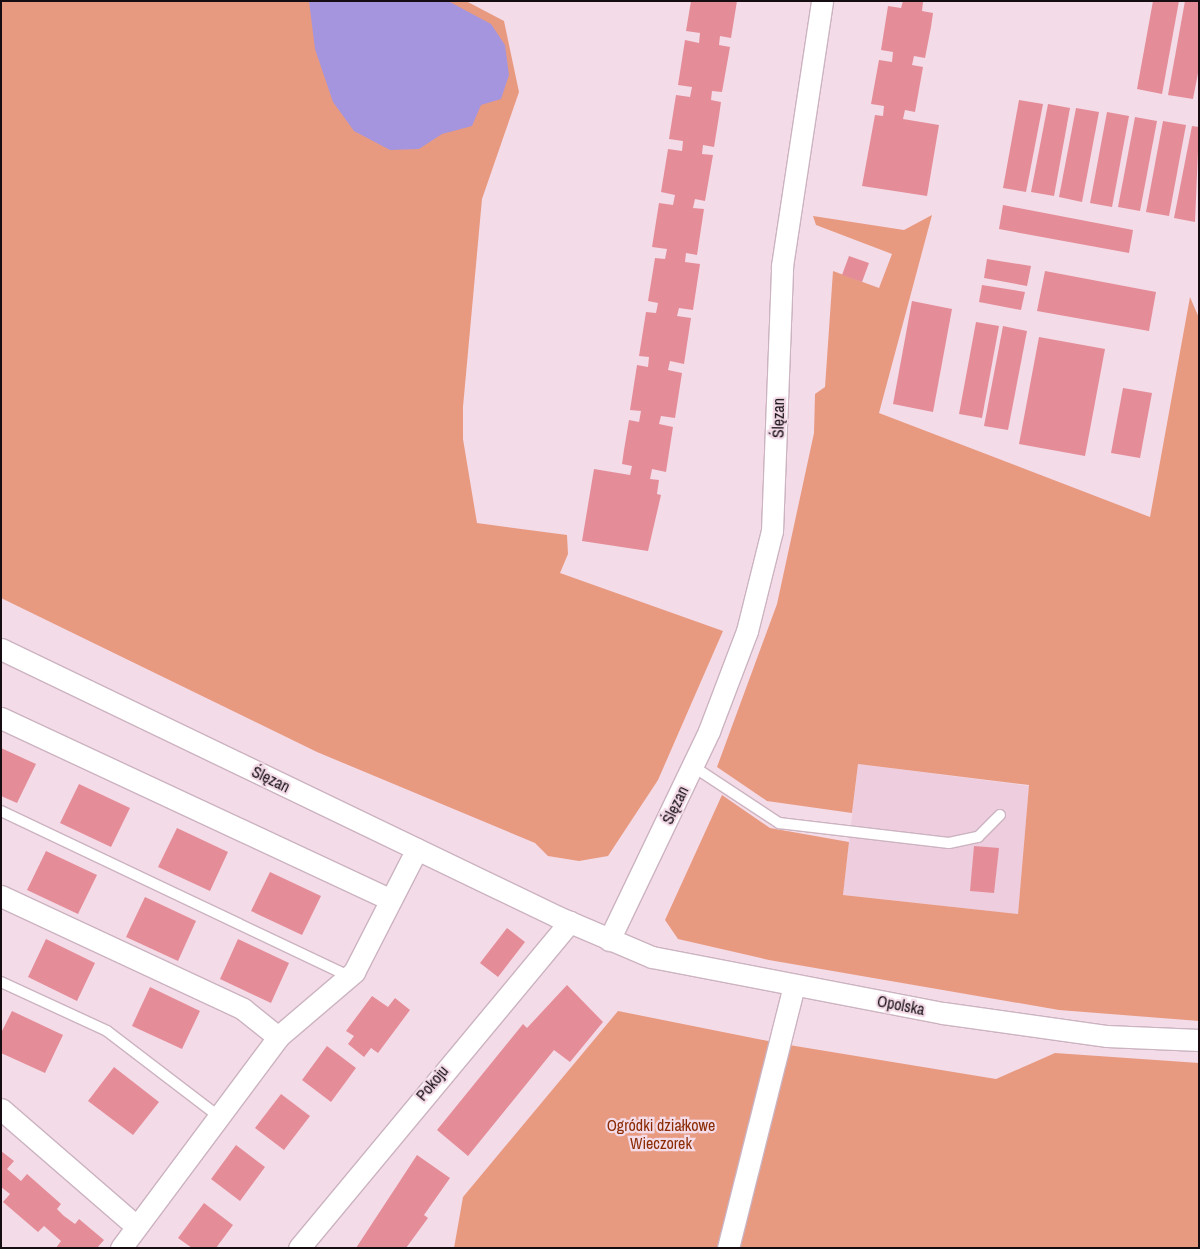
<!DOCTYPE html>
<meta charset="utf-8">
<style>
body{margin:0}
#map{position:relative;width:1200px;height:1249px;overflow:hidden;background:#f4dbe8;font-family:"Archivo Narrow",sans-serif}
div>[style]{position:absolute}
[style*='--x']{left:calc(var(--x)*1px);top:calc(var(--y)*1px);width:calc(var(--w)*1px);rotate:calc(var(--a)*1deg)}
.built>*{inset:0;background:#eecdde}
.green>*{inset:0;background:#e89a81}
.water>*{inset:0;background:#a495de}
.building>*{inset:0;background:#e48d98}
.roads{filter:drop-shadow(1px 0 #ccb3c0) drop-shadow(-1px 0 #ccb3c0) drop-shadow(0 1px #ccb3c0) drop-shadow(0 -1px #ccb3c0)}
.service>*{height:10px;margin:-5px;padding:0 5px;transform-origin:5px;border-radius:5px;background:#fff}
.minor>*{height:21px;margin:-10.5px;padding:0 10.5px;transform-origin:10.5px;border-radius:10.5px;background:#fff}
span{translate:-50% -50%;white-space:nowrap;text-align:center;line-height:1.15;-webkit-text-stroke:4.5px #f4dbe8;paint-order:stroke}
.street-label{font-size:16px;color:#150d12}
.park-label{font-size:16px;color:#8a2b04}
.frame{position:absolute;inset:0;border:2px solid #150d12;pointer-events:none}
</style>
<div id="map">
<div class="built">
<i style="clip-path:polygon(858px 764px,1029px 786px,1018px 914px,843px 895px)"></i>
</div>
<div class="green">
<i style="clip-path:polygon(1px 1px,466px 1px,504px 21px,519px 92px,482px 199px,463px 407px,463px 439px,477px 523px,567px 535px,568px 554px,560px 573px,723px 631px,658px 780px,608px 856px,579px 861px,548px 856px,535px 843px,317px 752px,1px 598px)"></i>
<i style="clip-path:polygon(932px 215px,879px 413px,1150px 517px,1190px 297px,1199px 318px,1199px 1021px,1059px 1010px,769px 960px,678px 939px,665px 920px,722px 795px,770px 828px,849px 842px,843px 895px,1018px 914px,1029px 785px,858px 764px,852px 813px,767px 801px,717px 767px,777px 604px,814px 433px,815px 394px,825px 387px,833px 271px,879px 288px,892px 254px,816px 225px,813px 216px,904px 230px)"></i>
<i style="clip-path:polygon(618px 1011px,783px 1044px,996px 1079px,1055px 1053px,1199px 1063px,1199px 1248px,454px 1248px,463px 1197px)"></i>
</div>
<div class="water">
<i style="clip-path:polygon(309px 1px,448px 1px,491px 24px,505px 45px,509px 75px,501px 99px,481px 105px,472px 126px,442px 134px,419px 149px,390px 150px,354px 131px,333px 102px,315px 49px)"></i>
</div>
<div class="building">
<i style="clip-path:polygon(691px 1px,737px 1px,731px 38px,720px 36px,719px 45px,730px 47px,722px 92px,712px 91px,711px 100px,721px 102px,719px 116px,714px 147px,703px 145px,702px 154px,713px 155px,705px 201px,695px 199px,693px 208px,704px 209px,697px 255px,686px 253px,685px 262px,700px 264px,693px 310px,679px 308px,677px 316px,691px 318px,684px 364px,670px 361px,668px 370px,682px 373px,675px 418px,661px 416px,659px 424px,673px 427px,666px 472px,652px 469px,650px 479px,659px 480px,657px 494px,661px 495px,648px 551px,582px 541px,594px 469px,630px 475px,632px 466px,622px 464px,624px 450px,629px 420px,639px 422px,641px 411px,630px 410px,637px 365px,648px 367px,649px 357px,639px 356px,646px 312px,656px 313px,658px 303px,648px 301px,655px 258px,665px 259px,667px 249px,652px 247px,659px 203px,673px 205px,675px 195px,661px 192px,668px 149px,682px 151px,683px 141px,669px 139px,676px 95px,690px 97px,692px 87px,678px 85px,685px 40px,699px 43px,700px 33px,686px 31px)"></i>
<i style="clip-path:polygon(903px 1px,935px 1px,923px 2px,922px 11px,933px 13px,931px 27px,925px 58px,914px 56px,912px 65px,923px 67px,915px 112px,905px 110px,903px 119px,939px 125px,927px 196px,862px 186px,875px 115px,883px 116px,884px 106px,871px 104px,879px 60px,892px 62px,893px 52px,881px 50px,888px 6px,901px 8px)"></i>
<i style="clip-path:polygon(1153px 1px,1179px 1px,1162px 94px,1137px 89px)"></i>
<i style="clip-path:polygon(1185px 1px,1199px 1px,1199px 68px,1193px 99px,1168px 95px)"></i>
<i style="clip-path:polygon(1019px 100px,1043px 104px,1026px 192px,1003px 188px)"></i>
<i style="clip-path:polygon(1048px 104px,1070px 108px,1054px 196px,1031px 192px)"></i>
<i style="clip-path:polygon(1076px 108px,1099px 112px,1082px 202px,1059px 197px)"></i>
<i style="clip-path:polygon(1107px 112px,1129px 116px,1112px 207px,1090px 203px)"></i>
<i style="clip-path:polygon(1135px 117px,1157px 121px,1140px 211px,1118px 207px)"></i>
<i style="clip-path:polygon(1163px 121px,1186px 125px,1169px 216px,1146px 212px)"></i>
<i style="clip-path:polygon(1192px 126px,1199px 127px,1195px 222px,1174px 218px)"></i>
<i style="clip-path:polygon(1003px 205px,1133px 230px,1129px 253px,999px 229px)"></i>
<i style="clip-path:polygon(849px 256px,869px 263px,862px 282px,842px 275px)"></i>
<i style="clip-path:polygon(987px 259px,1031px 266px,1027px 286px,984px 278px)"></i>
<i style="clip-path:polygon(1045px 271px,1156px 292px,1149px 331px,1037px 311px)"></i>
<i style="clip-path:polygon(982px 285px,1025px 292px,1021px 310px,979px 302px)"></i>
<i style="clip-path:polygon(912px 301px,952px 309px,933px 412px,893px 404px)"></i>
<i style="clip-path:polygon(976px 322px,999px 326px,982px 418px,959px 414px)"></i>
<i style="clip-path:polygon(1003px 326px,1027px 331px,1008px 430px,984px 426px)"></i>
<i style="clip-path:polygon(1039px 337px,1105px 349px,1085px 456px,1019px 444px)"></i>
<i style="clip-path:polygon(1123px 388px,1152px 393px,1140px 458px,1111px 453px)"></i>
<i style="clip-path:polygon(1px 748px,36px 764px,17px 803px,1px 796px)"></i>
<i style="clip-path:polygon(79px 784px,130px 808px,111px 847px,60px 823px)"></i>
<i style="clip-path:polygon(177px 828px,228px 852px,210px 891px,158px 867px)"></i>
<i style="clip-path:polygon(974px 846px,999px 848px,994px 893px,970px 891px)"></i>
<i style="clip-path:polygon(46px 851px,97px 875px,78px 914px,27px 890px)"></i>
<i style="clip-path:polygon(270px 872px,321px 896px,302px 935px,251px 911px)"></i>
<i style="clip-path:polygon(145px 897px,196px 921px,178px 961px,126px 937px)"></i>
<i style="clip-path:polygon(507px 928px,525px 942px,498px 977px,480px 963px)"></i>
<i style="clip-path:polygon(46px 939px,95px 963px,77px 1001px,28px 977px)"></i>
<i style="clip-path:polygon(238px 939px,289px 963px,271px 1003px,220px 979px)"></i>
<i style="clip-path:polygon(567px 985px,603px 1022px,570px 1062px,554px 1050px,468px 1156px,437px 1130px,523px 1024px,527px 1028px)"></i>
<i style="clip-path:polygon(150px 987px,200px 1011px,182px 1049px,132px 1026px)"></i>
<i style="clip-path:polygon(372px 996px,388px 1007px,395px 998px,410px 1010px,378px 1053px,371px 1048px,364px 1057px,348px 1044px,354px 1036px,346px 1031px)"></i>
<i style="clip-path:polygon(12px 1011px,63px 1035px,45px 1073px,1px 1053px,1px 1033px)"></i>
<i style="clip-path:polygon(327px 1046px,356px 1068px,331px 1102px,302px 1080px)"></i>
<i style="clip-path:polygon(114px 1067px,159px 1102px,133px 1135px,88px 1101px)"></i>
<i style="clip-path:polygon(281px 1094px,310px 1116px,284px 1150px,255px 1128px)"></i>
<i style="clip-path:polygon(236px 1145px,265px 1167px,240px 1201px,211px 1179px)"></i>
<i style="clip-path:polygon(1px 1151px,14px 1161px,7px 1169px,21px 1181px,27px 1174px,61px 1204px,57px 1209px,64px 1216px,75px 1224px,79px 1219px,104px 1240px,97px 1248px,56px 1248px,61px 1241px,44px 1226px,38px 1232px,3px 1202px,10px 1194px,1px 1187px)"></i>
<i style="clip-path:polygon(417px 1155px,450px 1178px,424px 1215px,428px 1218px,406px 1248px,356px 1248px)"></i>
<i style="clip-path:polygon(204px 1203px,233px 1225px,216px 1248px,192px 1248px,178px 1238px)"></i>
</div>
<div class="roads">
<div class="service">
<i style="--x:694;--y:767;--w:102;--a:33.4"></i>
<i style="--x:779;--y:823;--w:171;--a:6.7"></i>
<i style="--x:949;--y:843;--w:30;--a:-12"></i>
<i style="--x:978;--y:837;--w:31;--a:-45"></i>
<i style="--x:1;--y:811;--w:385;--a:25.4"></i>
<i style="--x:1;--y:982;--w:117;--a:24.8"></i>
<i style="--x:107;--y:1031;--w:140;--a:37.4"></i>
</div>
<div class="minor">
<i style="--x:1;--y:649;--w:618;--a:25.69"></i>
<i style="--x:558;--y:917;--w:102;--a:23.1"></i>
<i style="--x:652;--y:957;--w:296;--a:10.9"></i>
<i style="--x:943;--y:1013;--w:166;--a:8"></i>
<i style="--x:1107;--y:1036;--w:92;--a:2.5"></i>
<i style="--x:1;--y:718;--w:430;--a:25"></i>
<i style="--x:1;--y:896;--w:267;--a:25"></i>
<i style="--x:243;--y:1009;--w:45;--a:38.7"></i>
<i style="--x:609;--y:940;--w:232;--a:-64.4"></i>
<i style="--x:709;--y:731;--w:107;--a:-69.2"></i>
<i style="--x:747;--y:631;--w:103;--a:-76"></i>
<i style="--x:772;--y:531;--w:265;--a:-87.8"></i>
<i style="--x:782;--y:266;--w:268;--a:-81.4"></i>
<i style="--x:1;--y:1109;--w:179;--a:40.9"></i>
<i style="--x:121;--y:1248;--w:263;--a:-53.3"></i>
<i style="--x:278;--y:1037;--w:100;--a:-40.5"></i>
<i style="--x:354;--y:972;--w:138;--a:-62.9"></i>
<i style="--x:299;--y:1248;--w:424;--a:-50.3"></i>
<i style="--x:728;--y:1248;--w:271;--a:-75.9"></i>
</div>
</div>
<div class="street-label">
<span style="left:778px;top:418px;rotate:-89deg">Ślęzan</span>
<span style="left:271px;top:779px;rotate:26deg">Ślęzan</span>
<span style="left:675px;top:805px;rotate:-64deg">Ślęzan</span>
<span style="left:901px;top:1005px;rotate:11deg">Opolska</span>
<span style="left:432px;top:1083px;rotate:-50deg">Pokoju</span>
</div>
<div class="park-label">
<span style="left:661px;top:1134px">Ogródki działkowe<br>Wieczorek</span>
</div>
<div class="frame"></div>
</div>
